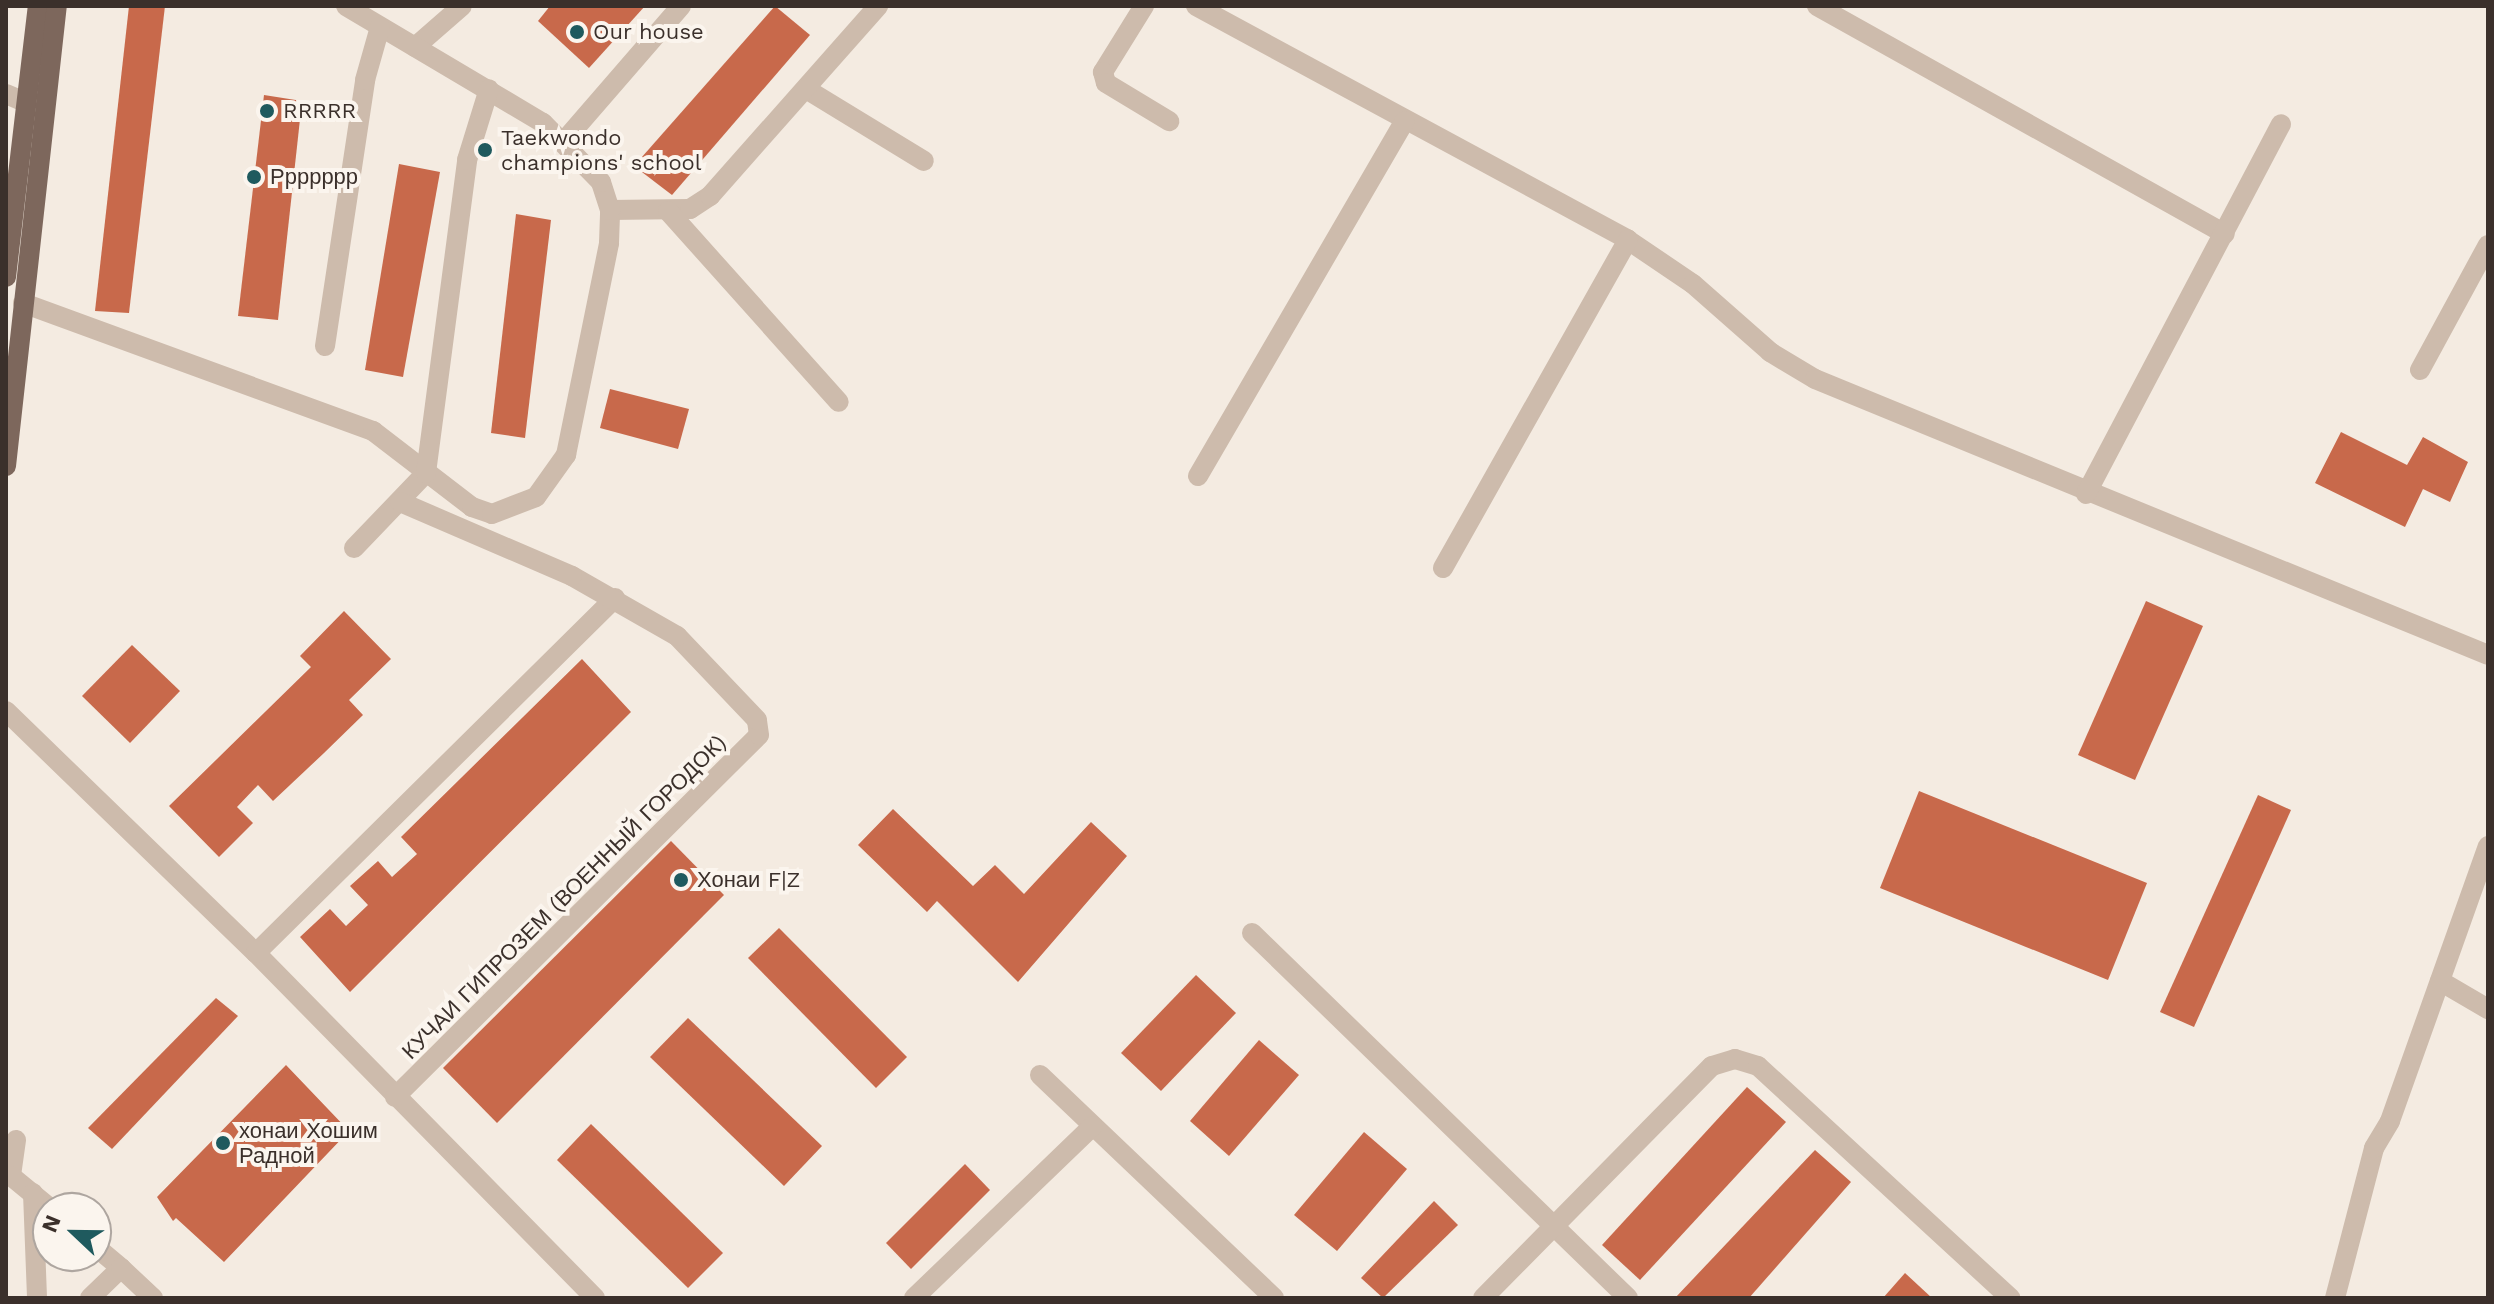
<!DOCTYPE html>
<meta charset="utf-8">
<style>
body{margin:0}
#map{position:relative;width:2494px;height:1304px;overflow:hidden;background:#f4ebe1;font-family:"Work Sans",sans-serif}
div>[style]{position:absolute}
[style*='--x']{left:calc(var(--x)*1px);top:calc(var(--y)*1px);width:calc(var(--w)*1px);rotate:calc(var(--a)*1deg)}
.building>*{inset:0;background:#c8694b}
.minor>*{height:20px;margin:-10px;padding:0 10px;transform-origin:10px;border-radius:10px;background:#cdbbac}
.major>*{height:20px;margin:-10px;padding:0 10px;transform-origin:10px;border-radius:10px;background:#7d675c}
.dots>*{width:22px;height:22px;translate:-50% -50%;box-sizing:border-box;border:4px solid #fbf5ee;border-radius:50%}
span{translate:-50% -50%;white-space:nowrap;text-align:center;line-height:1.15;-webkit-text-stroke:8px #fbf5ee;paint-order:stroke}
.poi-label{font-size:22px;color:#3b302b}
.left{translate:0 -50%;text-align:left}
.street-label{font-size:22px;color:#3b302b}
.frame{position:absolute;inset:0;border:8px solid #3b302b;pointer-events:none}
.north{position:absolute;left:32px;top:1192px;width:80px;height:80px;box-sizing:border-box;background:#fbf5ee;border:2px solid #aea6a0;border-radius:50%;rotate:292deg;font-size:22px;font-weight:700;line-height:32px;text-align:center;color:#3b302b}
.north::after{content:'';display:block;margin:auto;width:28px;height:36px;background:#1f5a5e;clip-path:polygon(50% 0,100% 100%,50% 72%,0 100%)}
</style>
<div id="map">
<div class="building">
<i style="clip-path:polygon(129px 6px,165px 6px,129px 313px,95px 311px)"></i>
<i style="clip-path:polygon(550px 6px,645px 6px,589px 68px,538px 21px)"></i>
<i style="clip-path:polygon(775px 6px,810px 35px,672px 195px,634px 166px)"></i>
<i style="clip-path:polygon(264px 95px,302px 101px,278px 320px,238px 316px)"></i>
<i style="clip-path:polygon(399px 164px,440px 172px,403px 377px,365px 370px)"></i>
<i style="clip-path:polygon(516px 214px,551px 220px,525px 438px,491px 433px)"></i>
<i style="clip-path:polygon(610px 389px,689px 409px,678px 449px,600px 428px)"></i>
<i style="clip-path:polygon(2341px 432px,2407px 465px,2423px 437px,2468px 462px,2450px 502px,2423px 489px,2405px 527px,2315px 483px)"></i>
<i style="clip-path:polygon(2146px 601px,2203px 626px,2135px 780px,2078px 755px)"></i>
<i style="clip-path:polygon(344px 611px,391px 659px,349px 700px,363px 715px,324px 753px,273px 801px,258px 785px,237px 807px,253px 823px,219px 857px,169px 806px,311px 667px,300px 656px)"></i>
<i style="clip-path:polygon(132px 645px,180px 691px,130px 743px,82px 696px)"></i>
<i style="clip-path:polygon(582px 659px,631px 712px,350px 992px,300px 937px,330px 909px,346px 926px,368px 905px,350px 886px,378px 861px,392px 877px,417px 854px,401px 837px)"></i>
<i style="clip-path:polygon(1919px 791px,2147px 883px,2108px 980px,1880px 888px)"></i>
<i style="clip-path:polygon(2258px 795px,2291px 810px,2194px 1027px,2160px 1012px)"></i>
<i style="clip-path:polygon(893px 809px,973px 886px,995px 865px,1024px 894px,1091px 822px,1127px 856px,1018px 982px,937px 901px,927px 912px,858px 845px)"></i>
<i style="clip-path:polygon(671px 841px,724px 895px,497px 1123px,443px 1068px)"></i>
<i style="clip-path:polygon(779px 928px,907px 1057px,876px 1088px,748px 958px)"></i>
<i style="clip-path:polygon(1196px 975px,1236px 1013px,1161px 1091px,1121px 1053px)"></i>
<i style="clip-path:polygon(216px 998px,238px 1016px,112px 1149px,88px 1128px)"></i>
<i style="clip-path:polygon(688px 1018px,822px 1146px,784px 1186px,650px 1057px)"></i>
<i style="clip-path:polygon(1259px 1040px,1299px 1075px,1229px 1156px,1190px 1121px)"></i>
<i style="clip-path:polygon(286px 1065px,349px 1131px,224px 1262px,176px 1218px,173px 1221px,157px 1197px)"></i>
<i style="clip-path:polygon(1747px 1087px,1786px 1122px,1640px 1280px,1602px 1245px)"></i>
<i style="clip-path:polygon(591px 1124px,723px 1253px,688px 1288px,557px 1160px)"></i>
<i style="clip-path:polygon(1364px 1132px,1407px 1169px,1337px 1251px,1294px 1215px)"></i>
<i style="clip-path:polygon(1815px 1150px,1851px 1182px,1749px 1298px,1675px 1298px)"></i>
<i style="clip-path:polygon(965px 1164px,990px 1190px,911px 1269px,886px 1243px)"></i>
<i style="clip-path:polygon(1434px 1201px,1458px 1225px,1383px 1298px,1361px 1278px)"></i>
<i style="clip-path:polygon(1905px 1273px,1932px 1298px,1883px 1298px)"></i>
</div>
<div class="minor">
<i style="--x:1144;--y:6;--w:78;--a:121.8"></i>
<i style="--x:1103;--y:72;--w:11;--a:75"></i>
<i style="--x:1106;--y:83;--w:74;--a:31.1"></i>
<i style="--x:1196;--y:6;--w:491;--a:28.4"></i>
<i style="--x:1628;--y:240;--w:78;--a:34.1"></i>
<i style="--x:1693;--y:284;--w:103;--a:41.4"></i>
<i style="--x:1770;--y:352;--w:52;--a:31"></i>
<i style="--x:1815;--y:379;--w:727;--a:22.3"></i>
<i style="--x:1817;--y:6;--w:467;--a:29.2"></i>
<i style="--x:415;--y:47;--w:62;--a:-41.1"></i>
<i style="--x:806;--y:89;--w:138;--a:31.4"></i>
<i style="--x:6;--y:94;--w:21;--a:23"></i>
<i style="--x:565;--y:140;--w:177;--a:-49.1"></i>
<i style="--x:610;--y:210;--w:80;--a:-0.7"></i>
<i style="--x:690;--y:209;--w:24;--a:-33"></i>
<i style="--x:710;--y:196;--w:254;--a:-48.5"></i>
<i style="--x:668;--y:211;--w:256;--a:48.2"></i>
<i style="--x:23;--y:303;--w:373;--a:20.1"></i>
<i style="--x:373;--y:431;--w:125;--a:37.5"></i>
<i style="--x:472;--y:507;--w:21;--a:19"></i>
<i style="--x:492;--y:514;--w:47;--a:-21.1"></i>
<i style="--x:536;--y:497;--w:52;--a:-54.5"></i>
<i style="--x:566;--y:455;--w:216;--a:-78.5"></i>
<i style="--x:609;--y:243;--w:33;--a:-88"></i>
<i style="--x:610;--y:210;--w:29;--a:-108"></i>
<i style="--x:601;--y:182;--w:83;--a:-134.5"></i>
<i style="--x:543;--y:123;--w:229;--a:-149.3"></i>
<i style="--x:325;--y:346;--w:269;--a:-81.4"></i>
<i style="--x:365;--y:80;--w:55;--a:-74.2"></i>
<i style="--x:2420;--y:370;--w:142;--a:-61.5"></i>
<i style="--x:1198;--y:476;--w:410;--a:-59.8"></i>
<i style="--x:2086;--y:494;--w:418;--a:-62.2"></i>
<i style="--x:354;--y:548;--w:104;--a:-46.2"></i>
<i style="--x:426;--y:473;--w:316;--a:-82.5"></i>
<i style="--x:467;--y:160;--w:74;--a:-72.8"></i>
<i style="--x:1443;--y:568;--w:377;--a:-60.6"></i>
<i style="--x:6;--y:711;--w:348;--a:44.1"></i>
<i style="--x:256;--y:953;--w:484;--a:45.5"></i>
<i style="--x:1252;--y:933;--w:524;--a:44.15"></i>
<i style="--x:256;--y:953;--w:505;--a:-44.68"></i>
<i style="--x:2440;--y:981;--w:56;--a:30.3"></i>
<i style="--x:1040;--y:1075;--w:323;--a:43.6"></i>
<i style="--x:395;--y:1097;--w:513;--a:-44.84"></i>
<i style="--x:759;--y:735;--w:15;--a:-98"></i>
<i style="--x:757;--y:720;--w:116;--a:-133.6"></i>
<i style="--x:677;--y:636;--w:121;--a:-150.3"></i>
<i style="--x:572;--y:576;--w:187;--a:-156.7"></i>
<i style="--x:16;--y:1140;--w:36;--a:98"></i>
<i style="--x:11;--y:1176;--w:50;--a:39.4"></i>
<i style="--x:33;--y:1193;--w:105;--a:87.8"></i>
<i style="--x:96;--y:1247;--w:33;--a:40"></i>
<i style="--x:90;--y:1298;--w:43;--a:-44.1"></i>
<i style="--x:121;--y:1268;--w:44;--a:43.2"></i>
<i style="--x:914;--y:1298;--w:248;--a:-43.9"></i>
<i style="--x:1483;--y:1298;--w:326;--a:-45.4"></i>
<i style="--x:1712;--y:1066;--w:24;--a:-17"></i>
<i style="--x:1735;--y:1059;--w:24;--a:17"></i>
<i style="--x:1758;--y:1066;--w:343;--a:42.6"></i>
<i style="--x:2335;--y:1298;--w:155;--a:-75.4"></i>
<i style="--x:2374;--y:1148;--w:31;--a:-59"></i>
<i style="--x:2390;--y:1121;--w:292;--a:-70.4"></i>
</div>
<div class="major">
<i style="--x:6;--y:277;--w:273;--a:-83.3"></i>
<i style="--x:6;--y:466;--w:463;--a:-83.7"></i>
</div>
<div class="dots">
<i style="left:577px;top:32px;background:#1f5a5e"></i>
<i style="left:267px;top:111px;background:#1f5a5e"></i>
<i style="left:485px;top:150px;background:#1f5a5e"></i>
<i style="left:254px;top:177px;background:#1f5a5e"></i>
<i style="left:681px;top:880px;background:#1f5a5e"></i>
<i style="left:223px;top:1143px;background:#1f5a5e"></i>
</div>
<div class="poi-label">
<span class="left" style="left:593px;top:32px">Our house</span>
<span class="left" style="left:283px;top:111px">RRRRR</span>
<span class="left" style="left:501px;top:150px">Taekwondo<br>champions' school</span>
<span class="left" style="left:270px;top:177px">Ррррррр</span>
<span class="left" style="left:697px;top:880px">Хонаи F|Z</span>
<span class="left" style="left:239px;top:1143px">хонаи Хошим<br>Радной</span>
</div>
<div class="street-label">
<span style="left:564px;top:897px;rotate:-45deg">КУЧАИ ГИПРОЗЕМ (ВОЕННЫЙ ГОРОДОК)</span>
</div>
<div class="frame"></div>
<div class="north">N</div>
</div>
